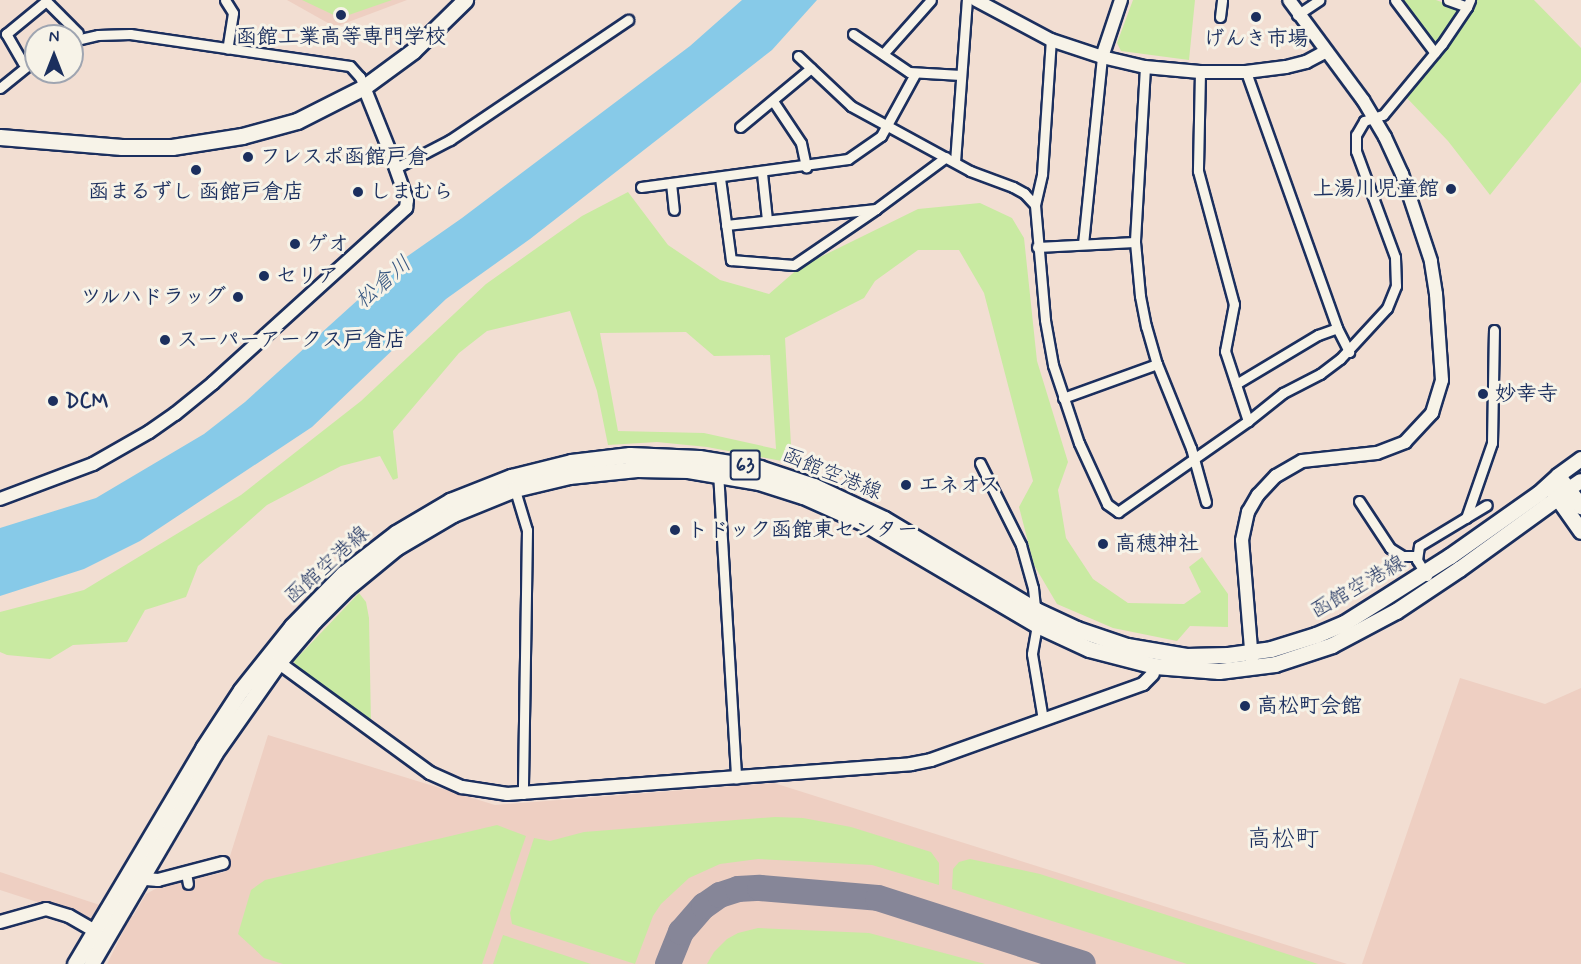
<!DOCTYPE html>
<meta charset="utf-8">
<style>
body{margin:0}
#map{position:relative;width:1581px;height:964px;overflow:hidden;background:#f2ded2;font-family:Mynerve,"Klee One",sans-serif}
div>[style]{position:absolute}
[style*='--x']{left:calc(var(--x)*1px);top:calc(var(--y)*1px);width:calc(var(--w)*1px);rotate:calc(var(--a)*1deg)}
.built>*{inset:0;background:#eecfc2}
.green>*{inset:0;background:#c9eaa2}
.water>*{inset:0;background:#87cae8}
.taxiway>*{height:26px;margin:-13px;padding:0 13px;transform-origin:13px;border-radius:13px;background:#868698}
.roads{filter:drop-shadow(2px 0 #1b2f5e) drop-shadow(-2px 0 #1b2f5e) drop-shadow(0 2px #1b2f5e) drop-shadow(0 -2px #1b2f5e)}
.minor>*{height:9px;margin:-4.5px;padding:0 4.5px;transform-origin:4.5px;border-radius:4.5px;background:#f7f3e8}
.tertiary>*{height:12px;margin:-6px;padding:0 6px;transform-origin:6px;border-radius:6px;background:#f7f3e8}
.secondary>*{height:14px;margin:-7px;padding:0 7px;transform-origin:7px;border-radius:7px;background:#f7f3e8}
.primary>*{height:15px;margin:-7.5px;padding:0 7.5px;transform-origin:7.5px;border-radius:7.5px;background:#f7f3e8}
.dots>*{width:16px;height:16px;translate:-50% -50%;box-sizing:border-box;border:3px solid #f7f3e8;border-radius:50%}
span{translate:-50% -50%;white-space:nowrap;text-align:center;line-height:1.15;-webkit-text-stroke:6px #f7f3e8;paint-order:stroke}
.shield-label span{padding:2px 4px;background:#f7f3e8;border:2px solid;border-radius:4px;-webkit-text-stroke-width:0}
.shield-label{font-size:20px;color:#1b2f5e;font-weight:700}
.poi-label{font-size:21px;color:#1b2f5e;font-weight:700}
.left{translate:0 -50%;text-align:left}
.right{translate:-100% -50%;text-align:right}
.street-label{font-size:21px;color:#1b2f5e}
.water-label{font-size:22px;color:#365680;font-style:italic}
.quarter-label{font-size:24px;color:#1b2f5e}
.north{position:absolute;left:24px;top:24px;width:60px;height:60px;box-sizing:border-box;background:#f7f3e8;border:2px solid #9fa5b1;border-radius:50%;rotate:0deg;font-size:16px;font-weight:700;line-height:24px;text-align:center;color:#1b2f5e}
.north::after{content:'';display:block;margin:auto;width:21px;height:27px;background:#1b2f5e;clip-path:polygon(50% 0,100% 100%,50% 72%,0 100%)}
</style>
<div id="map">
<div class="built">
<i style="clip-path:polygon(287px 0,407px 0,335px 27px)"></i>
<i style="clip-path:polygon(1460px 678px,1545px 704px,1581px 688px,1581px 964px,1362px 964px)"></i>
<i style="clip-path:polygon(268px 735px,495px 805px,774px 783px,1347px 964px,107px 964px,124px 930px,0 890px,0 872px,133px 916px,146px 894px,157px 888px,225px 872px)"></i>
</div>
<div class="green">
<i style="clip-path:polygon(302px 0,392px 0,340px 18px)"></i>
<i style="clip-path:polygon(1133px 0,1195px 0,1189px 60px,1121px 51px,1117px 43px)"></i>
<i style="clip-path:polygon(1400px 0,1436px 0,1460px 9px,1435px 46px)"></i>
<i style="clip-path:polygon(1475px 0,1534px 0,1581px 48px,1581px 82px,1490px 195px,1448px 141px,1405px 96px,1447px 49px)"></i>
<i style="clip-path:polygon(evenodd,628px 192px,668px 245px,720px 280px,769px 294px,800px 267px,918px 209px,980px 203px,1012px 218px,1024px 238px,1037px 361px,1068px 462px,1058px 490px,1066px 538px,1093px 579px,1128px 603px,1184px 604px,1201px 592px,1189px 567px,1202px 557px,1228px 594px,1228px 627px,1190px 626px,1177px 641px,1113px 628px,1057px 604px,1034px 565px,1019px 507px,1033px 481px,984px 293px,959px 250px,918px 250px,875px 281px,864px 298px,785px 338px,792px 463px,707px 447px,657px 442px,608px 445px,597px 391px,570px 311px,487px 331px,459px 353px,393px 431px,398px 478px,393px 480px,380px 456px,341px 466px,267px 505px,198px 566px,186px 597px,145px 610px,127px 642px,73px 645px,50px 659px,7px 655px,0 652px,0 612px,84px 590px,241px 495px,361px 401px,486px 284px,582px 216px,628px 192px,686px 332px,714px 356px,770px 355px,776px 449px,704px 433px,618px 431px,600px 333px,686px 332px)"></i>
<i style="clip-path:polygon(359px 593px,366px 602px,369px 618px,371px 724px,295px 667px,294px 661px)"></i>
<i style="clip-path:polygon(775px 817px,803px 818px,851px 827px,931px 852px,939px 863px,939px 885px,872px 865px,758px 859px,720px 864px,689px 878px,661px 904px,653px 916px,635px 964px,512px 924px,510px 913px,534px 838px,550px 841px,584px 832px)"></i>
<i style="clip-path:polygon(497px 825px,526px 836px,482px 964px,283px 964px,264px 958px,238px 934px,251px 890px,265px 880px)"></i>
<i style="clip-path:polygon(970px 859px,1040px 874px,1318px 964px,1187px 964px,952px 889px,953px 869px,959px 862px)"></i>
<i style="clip-path:polygon(758px 928px,869px 933px,985px 964px,707px 964px,714px 952px,727px 939px,738px 933px)"></i>
<i style="clip-path:polygon(503px 935px,591px 964px,493px 964px)"></i>
</div>
<div class="water">
<i style="clip-path:polygon(742px 0,817px 0,772px 50px,530px 239px,446px 299px,312px 427px,140px 541px,84px 569px,0 596px,0 528px,96px 498px,204px 434px,245px 402px,402px 260px,462px 218px,690px 46px)"></i>
</div>
<div class="taxiway">
<i style="--x:668;--y:964;--w:35;--a:-68"></i>
<i style="--x:681;--y:932;--w:35;--a:-49"></i>
<i style="--x:704;--y:906;--w:19;--a:-35"></i>
<i style="--x:720;--y:895;--w:19;--a:-18"></i>
<i style="--x:738;--y:889;--w:22;--a:-3"></i>
<i style="--x:760;--y:888;--w:118;--a:4.8"></i>
<i style="--x:878;--y:898;--w:215;--a:17.8"></i>
</div>
<div class="roads">
<div class="minor">
<i style="--x:225;--y:0;--w:15;--a:58"></i>
<i style="--x:233;--y:13;--w:36;--a:99"></i>
<i style="--x:1395;--y:0;--w:66;--a:53"></i>
<i style="--x:1448;--y:0;--w:20;--a:20"></i>
<i style="--x:1467;--y:7;--w:8;--a:-67"></i>
<i style="--x:1297;--y:15;--w:27;--a:-34"></i>
<i style="--x:1220;--y:17;--w:17;--a:-83"></i>
<i style="--x:853;--y:34;--w:68;--a:34.2"></i>
<i style="--x:909;--y:72;--w:52;--a:3.3"></i>
<i style="--x:72;--y:41;--w:27;--a:-13"></i>
<i style="--x:98;--y:35;--w:32;--a:-2"></i>
<i style="--x:130;--y:34;--w:222;--a:8.3"></i>
<i style="--x:350;--y:66;--w:15;--a:48"></i>
<i style="--x:360;--y:77;--w:11;--a:68"></i>
<i style="--x:883;--y:54;--w:72;--a:-48.4"></i>
<i style="--x:798;--y:56;--w:73;--a:43.3"></i>
<i style="--x:851;--y:106;--w:136;--a:28.6"></i>
<i style="--x:970;--y:171;--w:46;--a:20.4"></i>
<i style="--x:1013;--y:187;--w:13;--a:29"></i>
<i style="--x:1024;--y:193;--w:16;--a:47"></i>
<i style="--x:1035;--y:205;--w:115;--a:85"></i>
<i style="--x:1045;--y:320;--w:46;--a:79.9"></i>
<i style="--x:1053;--y:365;--w:82;--a:71.6"></i>
<i style="--x:1079;--y:443;--w:67;--a:65.3"></i>
<i style="--x:1107;--y:504;--w:14;--a:36"></i>
<i style="--x:1118;--y:512;--w:159;--a:-35"></i>
<i style="--x:1248;--y:421;--w:45;--a:-38.7"></i>
<i style="--x:1283;--y:393;--w:42;--a:-27.2"></i>
<i style="--x:1320;--y:374;--w:25;--a:-37"></i>
<i style="--x:1340;--y:359;--w:69;--a:-47.3"></i>
<i style="--x:1387;--y:308;--w:24;--a:-68"></i>
<i style="--x:1396;--y:286;--w:29;--a:-92"></i>
<i style="--x:1395;--y:257;--w:113;--a:-110.2"></i>
<i style="--x:1356;--y:151;--w:16;--a:-90"></i>
<i style="--x:1356;--y:135;--w:16;--a:-60"></i>
<i style="--x:1364;--y:121;--w:20;--a:-18"></i>
<i style="--x:1383;--y:115;--w:92;--a:-50.3"></i>
<i style="--x:1442;--y:44;--w:45;--a:-56"></i>
<i style="--x:23;--y:63;--w:34;--a:-120"></i>
<i style="--x:6;--y:34;--w:52;--a:-39.5"></i>
<i style="--x:46;--y:1;--w:45;--a:45"></i>
<i style="--x:1145;--y:67;--w:175;--a:93.3"></i>
<i style="--x:1135;--y:242;--w:54;--a:84.7"></i>
<i style="--x:1140;--y:296;--w:31;--a:79"></i>
<i style="--x:1146;--y:326;--w:40;--a:74"></i>
<i style="--x:1157;--y:364;--w:91;--a:68"></i>
<i style="--x:1191;--y:448;--w:56;--a:74.5"></i>
<i style="--x:1200;--y:72;--w:99;--a:91.2"></i>
<i style="--x:1198;--y:171;--w:138;--a:74.9"></i>
<i style="--x:1234;--y:304;--w:48;--a:100.8"></i>
<i style="--x:1225;--y:351;--w:74;--a:71.8"></i>
<i style="--x:1246;--y:72;--w:272;--a:70.4"></i>
<i style="--x:1337;--y:328;--w:27;--a:63"></i>
<i style="--x:0;--y:88;--w:46;--a:-38.9"></i>
<i style="--x:773;--y:101;--w:50;--a:56.3"></i>
<i style="--x:801;--y:143;--w:25;--a:78"></i>
<i style="--x:740;--y:127;--w:92;--a:-39.7"></i>
<i style="--x:955;--y:162;--w:162;--a:-85.8"></i>
<i style="--x:396;--y:168;--w:61;--a:-27.4"></i>
<i style="--x:450;--y:140;--w:215;--a:-34"></i>
<i style="--x:762;--y:173;--w:47;--a:83.9"></i>
<i style="--x:720;--y:178;--w:83;--a:82.4"></i>
<i style="--x:731;--y:260;--w:63;--a:4.5"></i>
<i style="--x:794;--y:265;--w:99;--a:-34.3"></i>
<i style="--x:671;--y:183;--w:27;--a:84"></i>
<i style="--x:641;--y:187;--w:209;--a:-7.7"></i>
<i style="--x:848;--y:159;--w:40;--a:-34.9"></i>
<i style="--x:881;--y:136;--w:71;--a:-61.3"></i>
<i style="--x:1035;--y:205;--w:32;--a:-77"></i>
<i style="--x:1042;--y:174;--w:134;--a:-86.2"></i>
<i style="--x:726;--y:225;--w:151;--a:-6.1"></i>
<i style="--x:876;--y:209;--w:87;--a:-36.6"></i>
<i style="--x:1083;--y:244;--w:188;--a:-84.2"></i>
<i style="--x:1037;--y:247;--w:98;--a:-2.9"></i>
<i style="--x:1236;--y:384;--w:96;--a:-30.9"></i>
<i style="--x:1318;--y:335;--w:20;--a:-20"></i>
<i style="--x:1063;--y:398;--w:100;--a:-19.9"></i>
<i style="--x:980;--y:463;--w:92;--a:63.4"></i>
<i style="--x:1021;--y:545;--w:45;--a:74.4"></i>
<i style="--x:1033;--y:588;--w:37;--a:84"></i>
<i style="--x:1037;--y:625;--w:29;--a:100"></i>
<i style="--x:1032;--y:654;--w:67;--a:80.5"></i>
<i style="--x:718;--y:472;--w:307;--a:86.6"></i>
<i style="--x:514;--y:487;--w:45;--a:73.2"></i>
<i style="--x:527;--y:530;--w:264;--a:90.9"></i>
<i style="--x:1359;--y:501;--w:56;--a:56.6"></i>
<i style="--x:1390;--y:548;--w:15;--a:32"></i>
<i style="--x:1403;--y:556;--w:13;--a:0"></i>
<i style="--x:1466;--y:518;--w:79;--a:-70.9"></i>
<i style="--x:1492;--y:443;--w:113;--a:-89"></i>
<i style="--x:1427;--y:576;--w:19;--a:-122"></i>
<i style="--x:1417;--y:560;--w:14;--a:-82"></i>
<i style="--x:1419;--y:546;--w:79;--a:-31.1"></i>
<i style="--x:186;--y:873;--w:11;--a:80"></i>
</div>
<div class="tertiary">
<i style="--x:976;--y:0;--w:85;--a:28.1"></i>
<i style="--x:1051;--y:40;--w:54;--a:18.4"></i>
<i style="--x:1102;--y:57;--w:44;--a:13.1"></i>
<i style="--x:1145;--y:67;--w:55;--a:5.2"></i>
<i style="--x:1200;--y:72;--w:46;--a:0"></i>
<i style="--x:1246;--y:72;--w:40;--a:-7.1"></i>
<i style="--x:1286;--y:67;--w:21;--a:-14"></i>
<i style="--x:1306;--y:62;--w:21;--a:-28"></i>
<i style="--x:1102;--y:57;--w:60;--a:-71.6"></i>
<i style="--x:0;--y:499;--w:99;--a:-20.6"></i>
<i style="--x:93;--y:464;--w:64;--a:-29.7"></i>
<i style="--x:149;--y:432;--w:32;--a:-35"></i>
<i style="--x:175;--y:414;--w:49;--a:-39.2"></i>
<i style="--x:213;--y:383;--w:261;--a:-42.2"></i>
<i style="--x:406;--y:208;--w:8;--a:-83"></i>
<i style="--x:407;--y:200;--w:51;--a:-109.5"></i>
<i style="--x:390;--y:152;--w:70;--a:-111.8"></i>
<i style="--x:271;--y:657;--w:197;--a:36.1"></i>
<i style="--x:430;--y:773;--w:35;--a:24"></i>
<i style="--x:462;--y:787;--w:46;--a:8.8"></i>
<i style="--x:507;--y:794;--w:405;--a:-4.2"></i>
<i style="--x:911;--y:764;--w:20;--a:-11"></i>
<i style="--x:931;--y:760;--w:225;--a:-19.7"></i>
<i style="--x:1143;--y:684;--w:14;--a:-45"></i>
<i style="--x:1252;--y:661;--w:121;--a:-94.7"></i>
<i style="--x:1242;--y:540;--w:29;--a:-78"></i>
<i style="--x:1248;--y:512;--w:20;--a:-60"></i>
<i style="--x:1258;--y:495;--w:26;--a:-47"></i>
<i style="--x:1276;--y:476;--w:30;--a:-30"></i>
<i style="--x:1302;--y:461;--w:75;--a:-6.1"></i>
<i style="--x:1377;--y:453;--w:30;--a:-21"></i>
<i style="--x:1405;--y:442;--w:40;--a:-47"></i>
<i style="--x:1432;--y:413;--w:34;--a:-73"></i>
<i style="--x:1442;--y:380;--w:86;--a:-94"></i>
<i style="--x:1436;--y:294;--w:33;--a:-99"></i>
<i style="--x:1431;--y:261;--w:92;--a:-108.4"></i>
<i style="--x:1402;--y:174;--w:41;--a:-114.7"></i>
<i style="--x:1385;--y:137;--w:43;--a:-120.7"></i>
<i style="--x:1363;--y:100;--w:124;--a:-126.5"></i>
<i style="--x:134;--y:878;--w:24;--a:5"></i>
<i style="--x:158;--y:880;--w:67;--a:-14.7"></i>
<i style="--x:0;--y:922;--w:48;--a:-15.8"></i>
<i style="--x:46;--y:909;--w:24;--a:17"></i>
<i style="--x:69;--y:916;--w:38;--a:30"></i>
</div>
<div class="secondary">
<i style="--x:1558;--y:476;--w:29;--a:-36"></i>
<i style="--x:1569;--y:489;--w:14;--a:-34"></i>
</div>
<div class="primary">
<i style="--x:0;--y:137;--w:122;--a:4.7"></i>
<i style="--x:122;--y:147;--w:50;--a:0"></i>
<i style="--x:172;--y:147;--w:71;--a:-8.9"></i>
<i style="--x:242;--y:136;--w:57;--a:-15.3"></i>
<i style="--x:297;--y:121;--w:75;--a:-26.9"></i>
<i style="--x:364;--y:87;--w:61;--a:-36.3"></i>
<i style="--x:413;--y:51;--w:73;--a:-44.4"></i>
<i style="--x:1552;--y:490;--w:50;--a:54.7"></i>
<i style="--x:75;--y:964;--w:251;--a:-59.3"></i>
<i style="--x:203;--y:748;--w:69;--a:-56.8"></i>
<i style="--x:241;--y:690;--w:82;--a:-51.4"></i>
<i style="--x:292;--y:626;--w:73;--a:-45.6"></i>
<i style="--x:343;--y:574;--w:67;--a:-37.7"></i>
<i style="--x:396;--y:533;--w:63;--a:-30.7"></i>
<i style="--x:450;--y:501;--w:66;--a:-21.5"></i>
<i style="--x:511;--y:477;--w:62;--a:-14"></i>
<i style="--x:571;--y:462;--w:59;--a:-6.8"></i>
<i style="--x:630;--y:455;--w:69;--a:2.5"></i>
<i style="--x:699;--y:458;--w:62;--a:9.3"></i>
<i style="--x:760;--y:468;--w:57;--a:18.4"></i>
<i style="--x:814;--y:486;--w:77;--a:25.2"></i>
<i style="--x:884;--y:519;--w:177;--a:30.9"></i>
<i style="--x:1036;--y:610;--w:45;--a:24.9"></i>
<i style="--x:1077;--y:629;--w:53;--a:18.8"></i>
<i style="--x:1127;--y:646;--w:60;--a:9.6"></i>
<i style="--x:1186;--y:656;--w:42;--a:-1.4"></i>
<i style="--x:1228;--y:655;--w:43;--a:-7.9"></i>
<i style="--x:1271;--y:649;--w:47;--a:-17.3"></i>
<i style="--x:1316;--y:635;--w:30;--a:-23"></i>
<i style="--x:1344;--y:623;--w:125;--a:-32.3"></i>
<i style="--x:1450;--y:556;--w:108;--a:-35.2"></i>
<i style="--x:1538;--y:494;--w:27;--a:-42"></i>
<i style="--x:1558;--y:476;--w:38;--a:53"></i>
<i style="--x:91;--y:964;--w:243;--a:-59.6"></i>
<i style="--x:214;--y:754;--w:111;--a:-54.9"></i>
<i style="--x:278;--y:663;--w:55;--a:-49.4"></i>
<i style="--x:314;--y:621;--w:47;--a:-45"></i>
<i style="--x:347;--y:588;--w:65;--a:-39.4"></i>
<i style="--x:397;--y:547;--w:65;--a:-30.5"></i>
<i style="--x:453;--y:514;--w:67;--a:-22"></i>
<i style="--x:515;--y:489;--w:56;--a:-13.5"></i>
<i style="--x:569;--y:476;--w:68;--a:-5.9"></i>
<i style="--x:637;--y:469;--w:51;--a:1.1"></i>
<i style="--x:688;--y:470;--w:72;--a:9.6"></i>
<i style="--x:759;--y:482;--w:46;--a:17.7"></i>
<i style="--x:803;--y:496;--w:67;--a:23.9"></i>
<i style="--x:864;--y:523;--w:201;--a:30.5"></i>
<i style="--x:1037;--y:625;--w:57;--a:24.8"></i>
<i style="--x:1089;--y:649;--w:68;--a:14.4"></i>
<i style="--x:1155;--y:666;--w:64;--a:4.5"></i>
<i style="--x:1219;--y:671;--w:56;--a:-7.1"></i>
<i style="--x:1275;--y:664;--w:60;--a:-18.4"></i>
<i style="--x:1332;--y:645;--w:72;--a:-28"></i>
<i style="--x:1396;--y:611;--w:76;--a:-33.7"></i>
<i style="--x:1459;--y:569;--w:136;--a:-36"></i>
</div>
</div>
<div class="dots">
<i style="left:341px;top:15px;background:#1b2f5e"></i>
<i style="left:1256px;top:17px;background:#1b2f5e"></i>
<i style="left:248px;top:157px;background:#1b2f5e"></i>
<i style="left:196px;top:170px;background:#1b2f5e"></i>
<i style="left:1451px;top:189px;background:#1b2f5e"></i>
<i style="left:358px;top:192px;background:#1b2f5e"></i>
<i style="left:295px;top:244px;background:#1b2f5e"></i>
<i style="left:264px;top:276px;background:#1b2f5e"></i>
<i style="left:238px;top:297px;background:#1b2f5e"></i>
<i style="left:165px;top:340px;background:#1b2f5e"></i>
<i style="left:1483px;top:394px;background:#1b2f5e"></i>
<i style="left:53px;top:401px;background:#1b2f5e"></i>
<i style="left:906px;top:485px;background:#1b2f5e"></i>
<i style="left:675px;top:530px;background:#1b2f5e"></i>
<i style="left:1103px;top:544px;background:#1b2f5e"></i>
<i style="left:1245px;top:706px;background:#1b2f5e"></i>
</div>
<div class="shield-label">
<span style="left:745px;top:465px">63</span>
</div>
<div class="poi-label">
<span style="left:341px;top:37px">函館工業高等専門学校</span>
<span style="left:1256px;top:39px">げんき市場</span>
<span class="left" style="left:260px;top:157px">フレスポ函館戸倉</span>
<span class="right" style="left:1439px;top:189px">上湯川児童館</span>
<span style="left:196px;top:192px">函まるずし 函館戸倉店</span>
<span class="left" style="left:370px;top:192px">しまむら</span>
<span class="left" style="left:307px;top:244px">ゲオ</span>
<span class="left" style="left:276px;top:276px">セリア</span>
<span class="right" style="left:226px;top:297px">ツルハドラッグ</span>
<span class="left" style="left:177px;top:340px">スーパーアークス戸倉店</span>
<span class="left" style="left:1495px;top:394px">妙幸寺</span>
<span class="left" style="left:65px;top:401px">DCM</span>
<span class="left" style="left:918px;top:485px">エネオス</span>
<span class="left" style="left:687px;top:530px">トドック函館東センター</span>
<span class="left" style="left:1115px;top:544px">高穂神社</span>
<span class="left" style="left:1257px;top:706px">高松町会館</span>
</div>
<div class="street-label">
<span style="left:832px;top:474px;rotate:22deg">函館空港線</span>
<span style="left:327px;top:565px;rotate:-42deg">函館空港線</span>
<span style="left:1358px;top:587px;rotate:-30deg">函館空港線</span>
</div>
<div class="water-label">
<span style="left:384px;top:283px;rotate:-41deg">松倉川</span>
</div>
<div class="quarter-label">
<span style="left:1283px;top:840px">高松町</span>
</div>
<div class="north">N</div>
</div>
